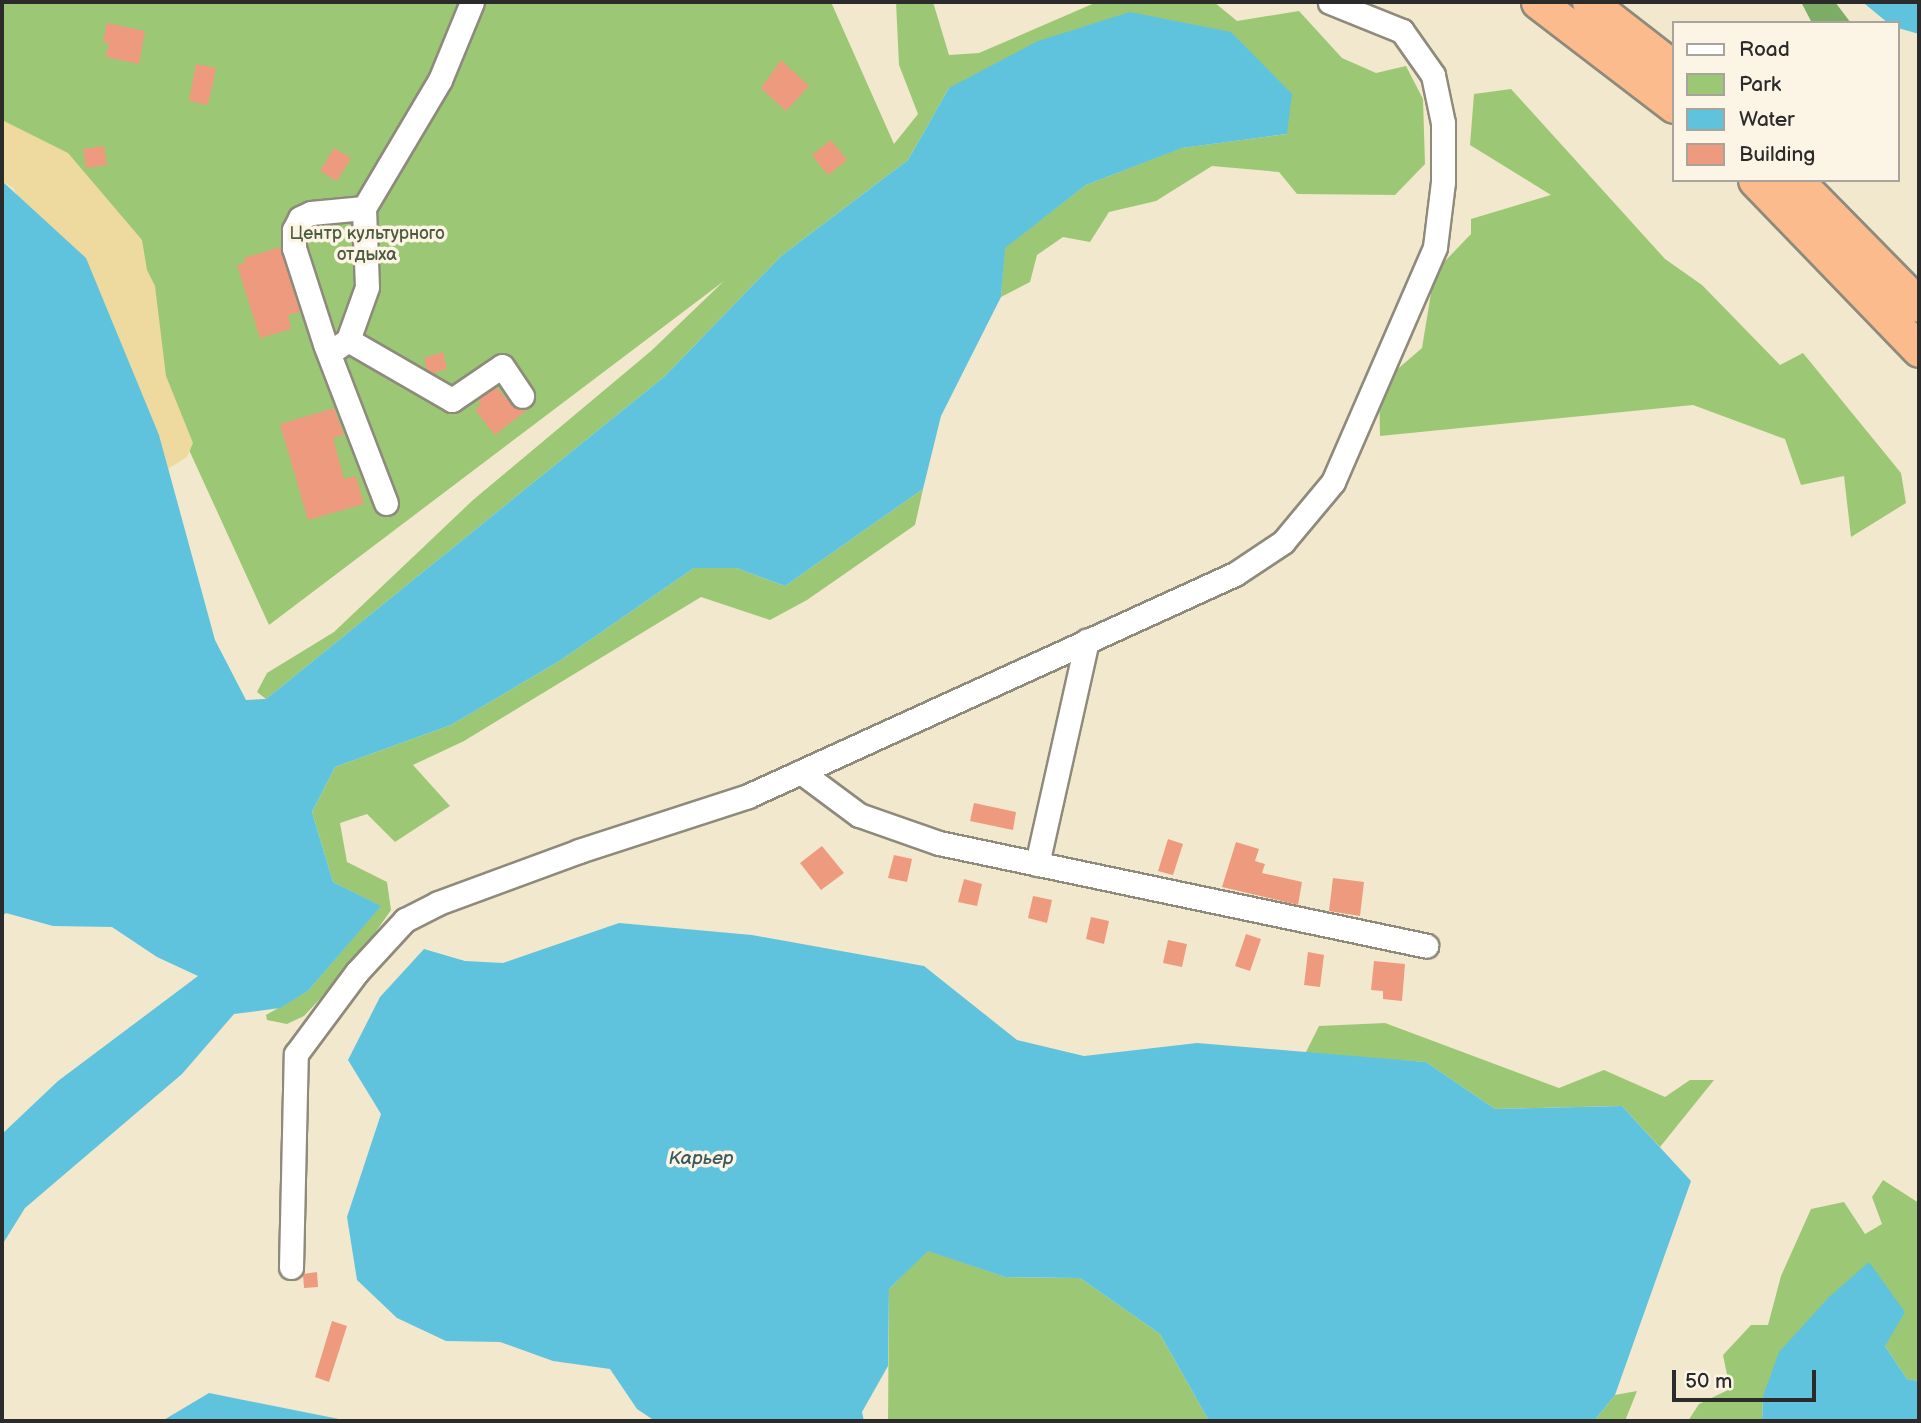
<!DOCTYPE html>
<meta charset="utf-8">
<style>
body{margin:0}
#map{position:relative;width:1921px;height:1423px;overflow:hidden;background:#f2e8cd;font-family:"Balsamiq Sans",sans-serif}
div>[style]{position:absolute}
[style*='--x']{left:calc(var(--x)*1px);top:calc(var(--y)*1px);width:calc(var(--w)*1px);rotate:calc(var(--a)*1deg)}
.green>*{inset:0;background:#9cc875}
.forest>*{inset:0;background:#7dac66}
.sand>*{inset:0;background:#eeda9e}
.water>*{inset:0;background:#5fc3dd}
.building>*{inset:0;background:#ee9a7e}
.roads{filter:drop-shadow(2px 0 #8e8a7c) drop-shadow(-2px 0 #8e8a7c) drop-shadow(0 2px #8e8a7c) drop-shadow(0 -2px #8e8a7c)}
.minor>*{height:23px;margin:-11.5px;padding:0 11.5px;transform-origin:11.5px;border-radius:11.5px;background:#fff}
.highway>*{height:33px;margin:-16.5px;padding:0 16.5px;transform-origin:16.5px;border-radius:16.5px;background:#fbbb8d}
span{translate:-50% -50%;white-space:nowrap;text-align:center;line-height:1.15;-webkit-text-stroke:7px #fcf5e5;paint-order:stroke}
.park-label{font-size:18px;color:#4d5a41}
.water-label{font-size:19px;color:#3b5960;font-style:italic}
.frame{position:absolute;inset:0;border:4px solid #2b2b2b;pointer-events:none}
.legend{position:absolute;left:1672px;top:21px;width:228px;height:161px;box-sizing:border-box;background:#fcf5e5;border:2px solid #a8a49b;margin:0;padding:9px 12px;list-style:none;font-size:21px;color:#2b2b2b}
.legend li{display:flex;align-items:center;gap:14px;height:35px}
.legend b{width:35px;border:2px solid #a8a49b}
.scale{position:absolute;left:1672px;top:1370px;width:144px;height:32px;box-sizing:border-box;border:4px solid #2b2b2b;border-top:0;padding-left:9px;font-size:21px;line-height:24px;white-space:nowrap;color:#2b2b2b;-webkit-text-stroke:5px #fcf5e5;paint-order:stroke}
</style>
<div id="map">
<div class="green">
<i style="clip-path:polygon(2px 2px,831px 2px,894px 144px,918px 114px,899px 65px,896px 2px,933px 2px,949px 55px,979px 53px,1097px 2px,1214px 2px,1237px 21px,1299px 11px,1342px 58px,1376px 73px,1406px 66px,1423px 99px,1425px 164px,1395px 195px,1297px 194px,1279px 172px,1212px 166px,1156px 201px,1109px 212px,1090px 242px,1063px 237px,1037px 255px,1030px 282px,1001px 297px,1004px 248px,1086px 185px,1181px 148px,1287px 134px,949px 88px,908px 160px,781px 256px,665px 376px,266px 699px,257px 692px,267px 673px,334px 632px,473px 500px,651px 351px,724px 281px,269px 625px,179px 428px,79px 189px,2px 152px)"></i>
<i style="clip-path:polygon(1511px 89px,1665px 259px,1702px 285px,1780px 365px,1803px 353px,1901px 473px,1906px 503px,1851px 537px,1844px 476px,1801px 485px,1785px 439px,1693px 405px,1380px 436px,1379px 385px,1422px 348px,1431px 293px,1422px 285px,1471px 234px,1471px 219px,1551px 195px,1470px 145px,1474px 94px)"></i>
<i style="clip-path:polygon(923px 489px,915px 525px,807px 600px,770px 620px,701px 597px,464px 741px,413px 765px,450px 806px,395px 842px,367px 814px,340px 823px,347px 862px,387px 882px,391px 910px,356px 960px,304px 1016px,287px 1024px,267px 1020px,266px 1015px,308px 991px,380px 906px,333px 882px,312px 812px,335px 767px,451px 725px,561px 660px,694px 568px,736px 568px,785px 586px)"></i>
<i style="clip-path:polygon(1385px 1023px,1559px 1088px,1604px 1070px,1665px 1097px,1690px 1080px,1714px 1080px,1660px 1147px,1622px 1106px,1495px 1109px,1426px 1062px,1305px 1054px,1319px 1026px)"></i>
<i style="clip-path:polygon(1883px 1180px,1919px 1203px,1919px 1381px,1907px 1379px,1885px 1346px,1763px 1396px,1762px 1421px,1688px 1421px,1699px 1404px,1730px 1389px,1723px 1355px,1751px 1325px,1768px 1325px,1781px 1276px,1811px 1209px,1844px 1202px,1865px 1234px,1882px 1224px,1872px 1197px)"></i>
<i style="clip-path:polygon(928px 1250px,1005px 1277px,1080px 1278px,1160px 1334px,1209px 1421px,888px 1421px,889px 1289px)"></i>
<i style="clip-path:polygon(1637px 1391px,1625px 1421px,1594px 1421px,1615px 1395px)"></i>
</div>
<div class="forest">
<i style="clip-path:polygon(1801px 2px,1835px 2px,1851px 23px,1812px 23px)"></i>
</div>
<div class="sand">
<i style="clip-path:polygon(2px 120px,68px 153px,142px 240px,147px 270px,155px 286px,166px 376px,193px 443px,187px 457px,168px 469px,159px 435px,13px 188px,2px 181px)"></i>
</div>
<div class="water">
<i style="clip-path:polygon(1919px 2px,1919px 34px,1898px 28px,1898px 23px,1888px 23px,1865px 4px)"></i>
<i style="clip-path:polygon(1130px 12px,1231px 32px,1292px 94px,1287px 134px,1182px 148px,1086px 185px,1005px 248px,1001px 297px,941px 416px,923px 489px,785px 586px,736px 568px,694px 568px,561px 660px,451px 725px,335px 767px,312px 812px,333px 882px,381px 906px,308px 991px,280px 1008px,234px 1014px,182px 1074px,25px 1208px,2px 1245px,2px 1134px,58px 1081px,198px 976px,157px 957px,112px 927px,53px 926px,6px 913px,2px 916px,2px 181px,86px 258px,159px 435px,215px 640px,246px 700px,266px 699px,665px 376px,781px 256px,908px 160px,949px 88px,1038px 41px)"></i>
<i style="clip-path:polygon(619px 923px,752px 935px,924px 966px,1017px 1040px,1084px 1056px,1197px 1043px,1426px 1062px,1495px 1109px,1622px 1106px,1691px 1181px,1615px 1395px,1594px 1421px,1209px 1421px,1160px 1334px,1080px 1278px,1005px 1277px,928px 1251px,889px 1289px,888px 1366px,862px 1412px,864px 1421px,655px 1421px,637px 1409px,610px 1369px,553px 1361px,500px 1342px,446px 1341px,397px 1318px,357px 1280px,347px 1217px,381px 1114px,348px 1060px,380px 997px,424px 949px,465px 961px,503px 963px)"></i>
<i style="clip-path:polygon(1869px 1262px,1905px 1312px,1885px 1346px,1907px 1379px,1919px 1381px,1919px 1421px,1762px 1421px,1763px 1396px,1779px 1352px,1829px 1297px)"></i>
<i style="clip-path:polygon(209px 1393px,349px 1421px,162px 1421px)"></i>
</div>
<div class="building">
<i style="clip-path:polygon(107px 23px,145px 31px,139px 64px,106px 57px,109px 43px,103px 42px)"></i>
<i style="clip-path:polygon(781px 60px,809px 86px,786px 111px,761px 88px)"></i>
<i style="clip-path:polygon(196px 64px,216px 68px,208px 105px,189px 101px)"></i>
<i style="clip-path:polygon(831px 140px,847px 160px,828px 175px,812px 155px)"></i>
<i style="clip-path:polygon(104px 146px,107px 165px,86px 168px,83px 149px)"></i>
<i style="clip-path:polygon(334px 148px,351px 158px,337px 181px,320px 171px)"></i>
<i style="clip-path:polygon(280px 247px,300px 312px,288px 315px,291px 329px,260px 338px,237px 265px,245px 263px,244px 258px)"></i>
<i style="clip-path:polygon(443px 352px,447px 369px,433px 373px,427px 370px,424px 358px)"></i>
<i style="clip-path:polygon(496px 387px,515px 408px,527px 410px,495px 435px,475px 410px,481px 404px,478px 399px)"></i>
<i style="clip-path:polygon(334px 408px,344px 435px,333px 438px,344px 479px,356px 476px,364px 504px,308px 520px,280px 424px)"></i>
<i style="clip-path:polygon(974px 803px,1016px 812px,1013px 830px,970px 821px)"></i>
<i style="clip-path:polygon(1168px 839px,1183px 844px,1173px 875px,1158px 871px)"></i>
<i style="clip-path:polygon(1236px 842px,1259px 849px,1255px 861px,1265px 864px,1262px 873px,1302px 882px,1298px 905px,1222px 887px)"></i>
<i style="clip-path:polygon(822px 846px,844px 873px,821px 890px,800px 863px)"></i>
<i style="clip-path:polygon(894px 855px,912px 859px,907px 882px,888px 878px)"></i>
<i style="clip-path:polygon(1333px 878px,1364px 882px,1360px 916px,1329px 911px)"></i>
<i style="clip-path:polygon(964px 879px,982px 884px,977px 906px,958px 902px)"></i>
<i style="clip-path:polygon(1033px 896px,1052px 900px,1047px 923px,1028px 918px)"></i>
<i style="clip-path:polygon(1091px 917px,1109px 921px,1104px 944px,1086px 939px)"></i>
<i style="clip-path:polygon(1246px 934px,1261px 939px,1250px 971px,1235px 966px)"></i>
<i style="clip-path:polygon(1168px 940px,1187px 944px,1182px 967px,1163px 963px)"></i>
<i style="clip-path:polygon(1308px 952px,1324px 955px,1320px 987px,1304px 985px)"></i>
<i style="clip-path:polygon(1374px 961px,1405px 964px,1402px 1001px,1383px 999px,1383px 991px,1371px 990px)"></i>
<i style="clip-path:polygon(317px 1272px,318px 1287px,304px 1288px,303px 1274px)"></i>
<i style="clip-path:polygon(332px 1321px,347px 1326px,329px 1382px,315px 1377px)"></i>
</div>
<div class="roads">
<div class="minor">
<i style="--x:348;--y:340;--w:120;--a:30"></i>
<i style="--x:452;--y:400;--w:60;--a:-34.2"></i>
<i style="--x:502;--y:366;--w:36;--a:56"></i>
<i style="--x:335;--y:349;--w:16;--a:-35"></i>
<i style="--x:348;--y:340;--w:56;--a:-70.3"></i>
<i style="--x:367;--y:287;--w:79;--a:-92.2"></i>
<i style="--x:386;--y:503;--w:170;--a:-111"></i>
<i style="--x:325;--y:344;--w:101;--a:-107.9"></i>
<i style="--x:294;--y:248;--w:18;--a:-90"></i>
<i style="--x:294;--y:230;--w:13;--a:-63"></i>
<i style="--x:300;--y:218;--w:12;--a:-24"></i>
<i style="--x:311;--y:213;--w:53;--a:-5.4"></i>
<i style="--x:364;--y:208;--w:149;--a:-59.3"></i>
<i style="--x:440;--y:80;--w:84;--a:-67.7"></i>
<i style="--x:801;--y:772;--w:72;--a:36.6"></i>
<i style="--x:859;--y:815;--w:85;--a:19.3"></i>
<i style="--x:939;--y:843;--w:498;--a:11.9"></i>
<i style="--x:1037;--y:864;--w:229;--a:-77.4"></i>
<i style="--x:291;--y:1267;--w:213;--a:-88.7"></i>
<i style="--x:296;--y:1054;--w:102;--a:-53.4"></i>
<i style="--x:357;--y:972;--w:71;--a:-47.3"></i>
<i style="--x:405;--y:920;--w:37;--a:-27"></i>
<i style="--x:438;--y:903;--w:150;--a:-20.2"></i>
<i style="--x:579;--y:851;--w:178;--a:-18"></i>
<i style="--x:748;--y:796;--w:535;--a:-24.51"></i>
<i style="--x:1235;--y:574;--w:58;--a:-33.7"></i>
<i style="--x:1283;--y:542;--w:78;--a:-50.2"></i>
<i style="--x:1333;--y:482;--w:256;--a:-66.5"></i>
<i style="--x:1435;--y:247;--w:65;--a:-83"></i>
<i style="--x:1443;--y:182;--w:59;--a:-90"></i>
<i style="--x:1443;--y:123;--w:49;--a:-101.8"></i>
<i style="--x:1433;--y:75;--w:54;--a:-125.2"></i>
<i style="--x:1402;--y:31;--w:78;--a:-158.1"></i>
</div>
<div class="highway">
<i style="--x:1538;--y:2;--w:171;--a:37.4"></i>
<i style="--x:1589;--y:2;--w:108;--a:37.8"></i>
<i style="--x:1755;--y:180;--w:236;--a:46"></i>
<i style="--x:1796;--y:180;--w:175;--a:45.5"></i>
</div>
</div>
<div class="park-label">
<span style="left:367px;top:245px">Центр культурного<br>отдыха</span>
</div>
<div class="water-label">
<span style="left:701px;top:1159px">Карьер</span>
</div>
<div class="frame"></div>
<ul class="legend">
<li><b style="height:9px;background:#fff"></b>Road</li>
<li><b style="height:19px;background:#9cc875"></b>Park</li>
<li><b style="height:19px;background:#5fc3dd"></b>Water</li>
<li><b style="height:19px;background:#ee9a7e"></b>Building</li>
</ul>
<div class="scale">50 m</div>
</div>
